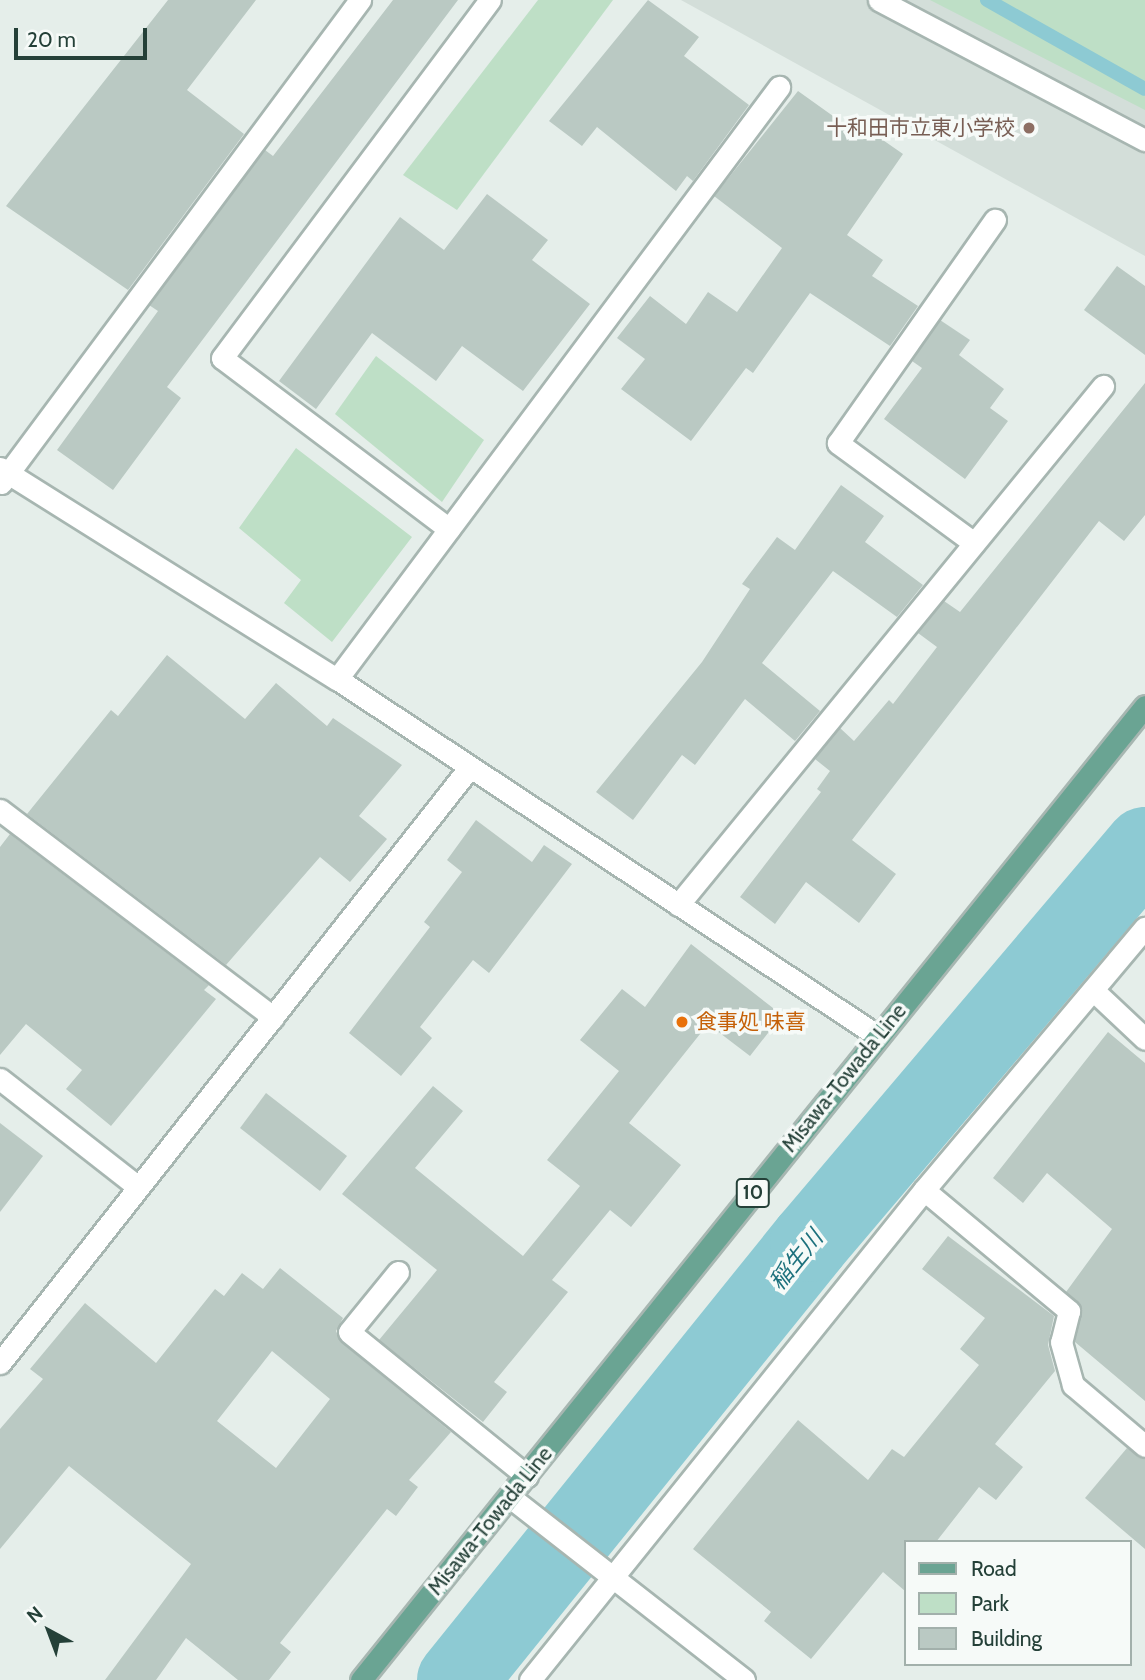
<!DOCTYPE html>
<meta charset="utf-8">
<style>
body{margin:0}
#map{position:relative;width:1145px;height:1680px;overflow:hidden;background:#e5eeea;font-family:Cabin,"Noto Sans JP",sans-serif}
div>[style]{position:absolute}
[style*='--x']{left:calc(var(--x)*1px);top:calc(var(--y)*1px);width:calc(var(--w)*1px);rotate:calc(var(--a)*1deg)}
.built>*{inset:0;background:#d3ded9}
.green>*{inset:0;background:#bedfc6}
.stream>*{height:14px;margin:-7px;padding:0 7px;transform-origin:7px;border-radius:7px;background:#8dcad3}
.river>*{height:80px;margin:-40px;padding:0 40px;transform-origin:40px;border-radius:40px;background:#8dcad3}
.building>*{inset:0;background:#bac9c3}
.roads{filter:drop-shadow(2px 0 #a7b6b1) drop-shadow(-2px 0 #a7b6b1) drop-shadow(0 2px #a7b6b1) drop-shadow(0 -2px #a7b6b1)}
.minor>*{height:21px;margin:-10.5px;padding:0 10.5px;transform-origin:10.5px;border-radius:10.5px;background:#fff}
.major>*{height:21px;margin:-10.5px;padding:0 10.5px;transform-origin:10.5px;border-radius:10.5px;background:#6aa493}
.dots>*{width:19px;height:19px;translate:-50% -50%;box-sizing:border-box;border:4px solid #f6faf8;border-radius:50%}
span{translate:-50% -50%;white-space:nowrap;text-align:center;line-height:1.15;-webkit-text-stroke:7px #f6faf8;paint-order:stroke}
.shield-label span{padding:2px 5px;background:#f6faf8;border:2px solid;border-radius:5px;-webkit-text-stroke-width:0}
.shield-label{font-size:19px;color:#244038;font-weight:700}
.education-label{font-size:21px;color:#785e54}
.right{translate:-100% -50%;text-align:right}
.food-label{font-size:21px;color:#c56008}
.left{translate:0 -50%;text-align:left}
.street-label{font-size:21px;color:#244038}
.water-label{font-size:23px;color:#1d717d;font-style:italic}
.legend{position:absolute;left:904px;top:1540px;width:228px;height:126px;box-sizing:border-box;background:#f6faf8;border:2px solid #a2b0ab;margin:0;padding:9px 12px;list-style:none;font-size:21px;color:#244038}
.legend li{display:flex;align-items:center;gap:14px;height:35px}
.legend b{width:35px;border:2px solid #a2b0ab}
.north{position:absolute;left:14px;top:1596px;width:70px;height:70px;-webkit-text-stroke:5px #f6faf8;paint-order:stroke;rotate:319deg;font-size:19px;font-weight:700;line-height:28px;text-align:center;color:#244038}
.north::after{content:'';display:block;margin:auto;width:24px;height:32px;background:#244038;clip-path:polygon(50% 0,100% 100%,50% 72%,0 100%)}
.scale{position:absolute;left:14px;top:28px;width:133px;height:32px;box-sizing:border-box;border:4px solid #244038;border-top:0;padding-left:9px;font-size:21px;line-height:24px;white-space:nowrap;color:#244038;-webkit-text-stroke:5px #f6faf8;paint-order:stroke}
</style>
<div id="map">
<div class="built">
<i style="clip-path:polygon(681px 0,1145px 0,1145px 256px)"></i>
</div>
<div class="green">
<i style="clip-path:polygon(538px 0,613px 0,457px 210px,403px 175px)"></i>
<i style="clip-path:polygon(930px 0,1145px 0,1145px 110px)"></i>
<i style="clip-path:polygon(376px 356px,484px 440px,442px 502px,335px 414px)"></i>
<i style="clip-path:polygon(296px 448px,412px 537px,332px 642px,284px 603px,301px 580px,239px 528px)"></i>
</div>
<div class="stream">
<i style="--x:987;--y:0;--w:181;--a:29.4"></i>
</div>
<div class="river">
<i style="--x:457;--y:1680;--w:563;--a:-51.13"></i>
<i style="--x:810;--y:1242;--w:518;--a:-49.7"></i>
</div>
<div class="building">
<i style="clip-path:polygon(168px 0,256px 0,187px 90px,244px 134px,128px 290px,6px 206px)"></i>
<i style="clip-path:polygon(393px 0,458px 0,167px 387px,181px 398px,113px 490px,57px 450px,158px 311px,149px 305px,265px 150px,273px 156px)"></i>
<i style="clip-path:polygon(648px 0,699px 37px,684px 56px,749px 105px,693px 181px,687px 176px,676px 191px,597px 127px,582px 146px,549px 121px)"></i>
<i style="clip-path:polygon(798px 91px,861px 136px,867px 129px,903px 154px,847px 235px,883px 260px,872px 276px,918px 306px,890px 346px,810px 293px,753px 373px,746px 368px,691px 441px,621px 389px,645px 359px,617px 338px,650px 296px,686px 324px,708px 292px,737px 312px,782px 248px,714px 196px)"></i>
<i style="clip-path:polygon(487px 194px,548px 240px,532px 260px,590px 304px,523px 391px,462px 346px,436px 381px,372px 333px,316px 409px,279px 381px,400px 217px,444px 250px)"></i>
<i style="clip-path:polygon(1117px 266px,1145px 286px,1145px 355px,1084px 310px)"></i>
<i style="clip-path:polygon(940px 320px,970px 340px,959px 355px,1004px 389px,990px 408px,1008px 421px,965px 479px,884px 419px,922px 368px,912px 361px)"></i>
<i style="clip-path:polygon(1145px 383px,1145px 515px,1124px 541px,1099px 521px,852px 840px,896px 874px,859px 923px,806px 882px,775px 924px,740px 897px,821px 792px,817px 789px,830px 771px,815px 759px,840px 728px,854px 741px,889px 700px,893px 704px,937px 647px,918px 633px,944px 601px,960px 612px)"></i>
<i style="clip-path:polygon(841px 485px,884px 516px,865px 542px,923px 585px,897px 617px,833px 571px,762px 663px,820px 711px,795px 741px,745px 699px,695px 765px,682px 755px,633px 820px,596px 792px,702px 662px,750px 589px,742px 584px,777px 537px,795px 550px)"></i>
<i style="clip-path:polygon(167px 655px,245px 719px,276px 683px,327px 726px,333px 718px,402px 765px,359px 816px,387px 839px,350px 882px,320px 857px,226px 965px,27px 814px,111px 710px,118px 716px)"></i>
<i style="clip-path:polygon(476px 820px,532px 862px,544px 845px,572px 864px,489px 973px,473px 960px,420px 1027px,432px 1038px,401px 1076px,349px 1033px,430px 927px,424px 922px,462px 872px,447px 860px)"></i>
<i style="clip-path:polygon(10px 834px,209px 985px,204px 990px,216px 999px,111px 1126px,66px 1089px,82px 1070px,26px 1024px,0 1055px,0 847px)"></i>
<i style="clip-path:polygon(691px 944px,782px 1015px,750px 1056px,708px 1024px,629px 1123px,681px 1165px,631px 1227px,610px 1210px,552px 1280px,568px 1292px,494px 1382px,507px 1392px,483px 1422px,379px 1340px,437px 1270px,342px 1194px,433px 1086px,463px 1111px,415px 1168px,523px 1256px,580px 1186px,547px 1160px,619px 1071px,580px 1040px,622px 989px,645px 1007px)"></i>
<i style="clip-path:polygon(1108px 1032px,1145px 1063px,1145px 1401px,1075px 1342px,1082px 1308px,1066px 1292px,1112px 1229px,1047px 1173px,1023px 1203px,993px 1178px)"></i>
<i style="clip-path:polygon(266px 1093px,347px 1156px,320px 1191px,240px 1128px)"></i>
<i style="clip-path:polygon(0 1123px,43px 1156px,0 1212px)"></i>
<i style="clip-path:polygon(948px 1236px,1054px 1316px,1048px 1345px,1055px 1371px,995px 1444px,1023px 1467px,996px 1500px,979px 1487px,936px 1542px,905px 1542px,905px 1591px,883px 1572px,811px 1659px,764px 1621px,771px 1612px,693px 1549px,798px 1420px,868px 1480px,892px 1449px,904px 1457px,979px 1365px,960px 1349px,985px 1318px,922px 1269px)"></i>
<i style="clip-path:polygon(evenodd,280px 1268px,343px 1318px,336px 1331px,341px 1342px,451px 1432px,409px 1480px,418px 1487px,396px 1516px,387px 1509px,280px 1643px,291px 1652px,269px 1680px,238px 1680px,186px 1638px,156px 1680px,105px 1680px,191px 1564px,69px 1466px,0 1549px,0 1429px,43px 1379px,30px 1369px,85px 1303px,156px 1363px,215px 1289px,224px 1296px,242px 1273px,263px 1289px,280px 1268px,272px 1351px,330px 1399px,276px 1468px,217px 1421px,272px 1351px)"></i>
<i style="clip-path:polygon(1127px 1448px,1145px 1459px,1145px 1549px,1085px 1498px)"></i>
</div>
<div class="roads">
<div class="minor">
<i style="--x:879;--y:0;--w:301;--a:27.8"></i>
<i style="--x:0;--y:468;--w:398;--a:32.1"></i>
<i style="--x:337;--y:679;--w:648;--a:33.42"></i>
<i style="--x:1;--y:483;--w:602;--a:-53.38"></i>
<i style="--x:449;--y:529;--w:284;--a:-143"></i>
<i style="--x:222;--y:358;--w:447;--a:-53.2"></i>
<i style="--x:974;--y:543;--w:169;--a:-143.7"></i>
<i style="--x:838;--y:443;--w:273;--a:-54.9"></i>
<i style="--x:337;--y:679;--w:739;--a:-53.25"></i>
<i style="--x:0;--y:810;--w:343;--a:37.2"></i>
<i style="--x:678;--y:905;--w:671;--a:-50.69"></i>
<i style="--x:1093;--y:990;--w:71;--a:43.3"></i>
<i style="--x:0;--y:1079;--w:175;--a:38"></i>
<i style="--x:924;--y:1190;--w:189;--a:39.8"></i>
<i style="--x:1069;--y:1311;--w:32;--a:104"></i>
<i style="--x:1061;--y:1342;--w:45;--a:74.4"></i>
<i style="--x:1073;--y:1385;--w:94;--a:40.3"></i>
<i style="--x:398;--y:1272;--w:77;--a:129.2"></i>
<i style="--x:349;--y:1332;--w:229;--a:39"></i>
<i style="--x:0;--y:1363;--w:758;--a:-51.75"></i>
<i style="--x:510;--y:1497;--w:297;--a:38"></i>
<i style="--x:530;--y:1680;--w:629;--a:-51.2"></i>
<i style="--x:924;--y:1190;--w:343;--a:-49.9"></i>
</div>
<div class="major">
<i style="--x:361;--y:1680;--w:1250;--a:-51.17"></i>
</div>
</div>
<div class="dots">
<i style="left:1029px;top:128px;background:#8d6e63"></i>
<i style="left:682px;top:1022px;background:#e8710a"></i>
</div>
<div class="shield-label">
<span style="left:753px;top:1193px">10</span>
</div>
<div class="education-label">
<span class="right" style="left:1015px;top:128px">十和田市立東小学校</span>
</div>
<div class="food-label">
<span class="left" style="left:696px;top:1022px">食事処 味喜</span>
</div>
<div class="street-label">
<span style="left:844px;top:1078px;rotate:-51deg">Misawa-Towada Line</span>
<span style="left:490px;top:1521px;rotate:-51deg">Misawa-Towada Line</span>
</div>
<div class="water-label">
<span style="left:796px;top:1260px;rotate:-51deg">稲生川</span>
</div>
<ul class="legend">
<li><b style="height:9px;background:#6aa493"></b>Road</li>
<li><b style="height:19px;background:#bedfc6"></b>Park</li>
<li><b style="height:19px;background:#bac9c3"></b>Building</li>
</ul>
<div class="north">N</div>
<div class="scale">20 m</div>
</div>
